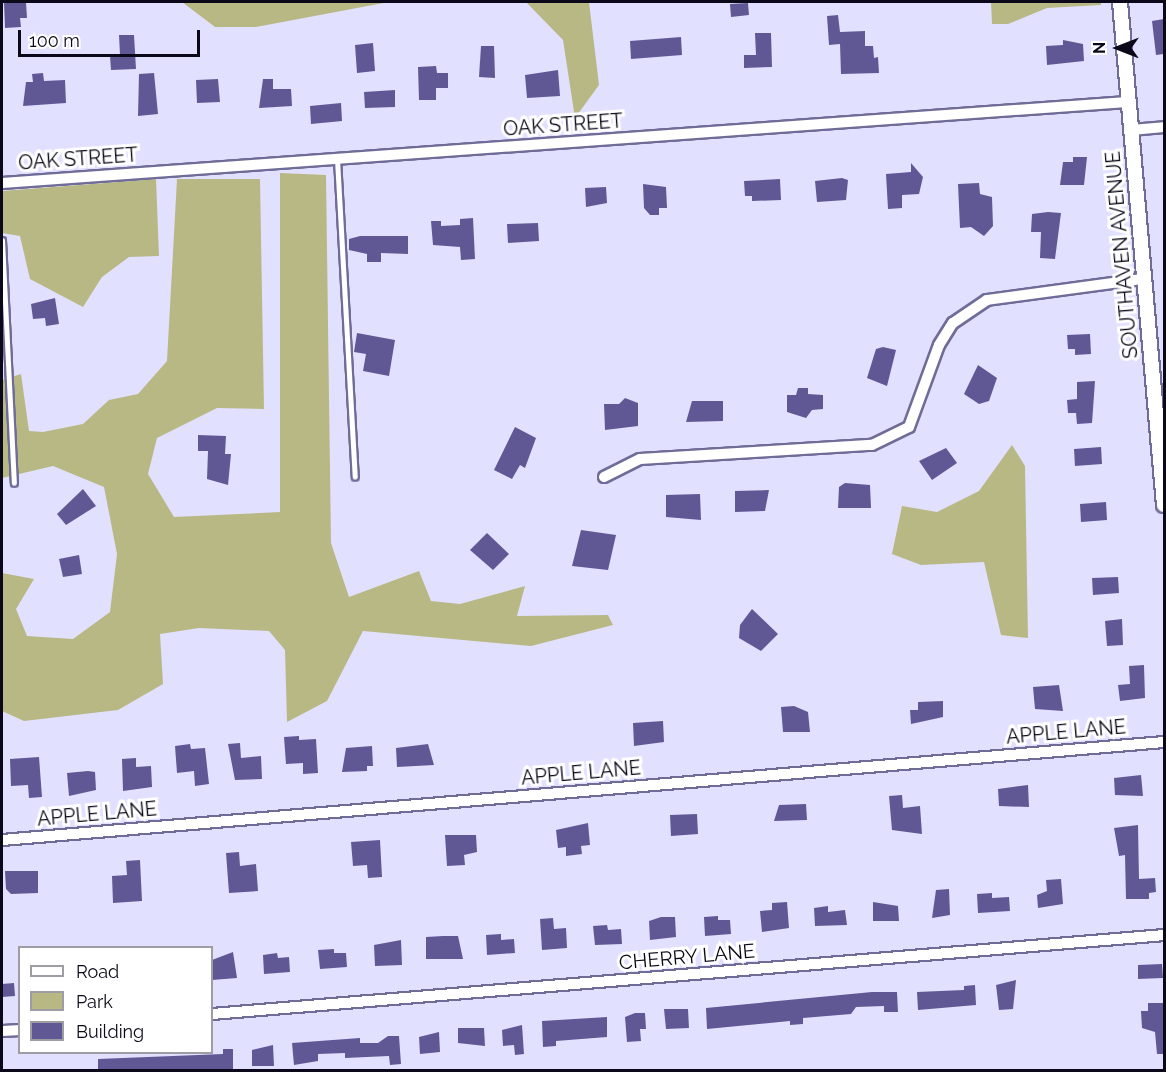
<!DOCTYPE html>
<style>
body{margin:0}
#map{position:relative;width:1166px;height:1072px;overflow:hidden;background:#e2e0ff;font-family:Raleway,sans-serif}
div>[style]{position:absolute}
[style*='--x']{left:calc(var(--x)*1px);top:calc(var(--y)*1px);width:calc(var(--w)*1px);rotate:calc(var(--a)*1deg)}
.green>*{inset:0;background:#b8b885}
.building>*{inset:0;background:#605895}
.roads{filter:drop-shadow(2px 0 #6f6c98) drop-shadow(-2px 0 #6f6c98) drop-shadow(0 2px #6f6c98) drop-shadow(0 -2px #6f6c98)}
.service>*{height:5px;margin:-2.5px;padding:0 2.5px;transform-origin:2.5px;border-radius:2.5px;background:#fff}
.minor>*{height:10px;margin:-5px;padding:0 5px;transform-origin:5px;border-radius:5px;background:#fff}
.tertiary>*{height:14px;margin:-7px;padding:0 7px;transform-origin:7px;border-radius:7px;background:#fff}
span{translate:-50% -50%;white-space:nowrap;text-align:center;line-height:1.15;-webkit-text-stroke:6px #fff;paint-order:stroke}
.street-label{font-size:20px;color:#0b0919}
.frame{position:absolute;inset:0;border:3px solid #0b0919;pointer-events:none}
.legend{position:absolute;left:18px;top:946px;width:195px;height:108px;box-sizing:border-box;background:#fff;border:2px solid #9d9da3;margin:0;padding:8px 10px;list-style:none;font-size:18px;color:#0b0919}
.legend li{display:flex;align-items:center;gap:12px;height:30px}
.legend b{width:30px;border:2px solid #9d9da3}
.north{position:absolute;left:1088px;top:18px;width:60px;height:60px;-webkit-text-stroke:4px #fff;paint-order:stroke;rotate:270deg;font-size:16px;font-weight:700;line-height:24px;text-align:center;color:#0b0919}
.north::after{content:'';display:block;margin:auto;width:21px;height:27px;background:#0b0919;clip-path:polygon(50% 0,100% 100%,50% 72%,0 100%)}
.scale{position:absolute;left:18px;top:30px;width:182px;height:27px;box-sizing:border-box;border:3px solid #0b0919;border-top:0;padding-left:8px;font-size:18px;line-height:21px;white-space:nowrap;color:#0b0919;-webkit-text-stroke:4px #fff;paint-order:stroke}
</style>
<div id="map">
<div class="green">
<i style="clip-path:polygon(182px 2px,389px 2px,256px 27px,215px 27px)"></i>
<i style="clip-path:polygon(526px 2px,589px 2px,599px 85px,575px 118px,563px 40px)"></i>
<i style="clip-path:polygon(991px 2px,1101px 2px,1101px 5px,1047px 8px,1008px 24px,992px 24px)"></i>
<i style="clip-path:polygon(280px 173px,326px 175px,331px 543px,349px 597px,419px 571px,431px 601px,460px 604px,525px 586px,517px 616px,608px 615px,613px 625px,531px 646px,363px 631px,327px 701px,287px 722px,285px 650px,269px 631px,199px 628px,160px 634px,163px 684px,118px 710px,24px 721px,2px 711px,2px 573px,34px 579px,16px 609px,27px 636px,73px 639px,110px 612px,117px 554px,104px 487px,53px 466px,2px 478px,2px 380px,21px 374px,29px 431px,43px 432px,83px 424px,109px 400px,138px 394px,167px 361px,177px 179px,260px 179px,264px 409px,217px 408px,157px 438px,148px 474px,174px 517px,280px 512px)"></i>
<i style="clip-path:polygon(156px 179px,159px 256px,129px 257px,102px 277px,83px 307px,30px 279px,20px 236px,2px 233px,2px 191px)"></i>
<i style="clip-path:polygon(1012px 445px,1025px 466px,1028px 638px,1001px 635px,984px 562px,921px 565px,892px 554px,902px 506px,937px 512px,979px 491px)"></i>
</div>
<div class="building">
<i style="clip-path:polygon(4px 2px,26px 2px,27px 18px,20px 18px,21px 27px,5px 28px)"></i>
<i style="clip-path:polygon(748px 3px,749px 15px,731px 17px,730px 4px)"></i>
<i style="clip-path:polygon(838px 15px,840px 32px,865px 31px,865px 46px,873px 46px,874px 58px,878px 57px,879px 73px,841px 74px,840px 44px,829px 45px,827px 16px)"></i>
<i style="clip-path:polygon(1164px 19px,1164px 54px,1156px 55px,1152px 21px)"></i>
<i style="clip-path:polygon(755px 33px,771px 33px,772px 67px,744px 68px,744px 55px,756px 55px)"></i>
<i style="clip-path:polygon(119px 35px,134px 35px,136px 69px,111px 70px,110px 56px,120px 55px)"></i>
<i style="clip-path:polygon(681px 37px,682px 55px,631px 59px,630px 41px)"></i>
<i style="clip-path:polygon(1063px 40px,1083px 44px,1084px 61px,1047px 65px,1046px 46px,1063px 45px)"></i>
<i style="clip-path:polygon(373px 43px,375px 71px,357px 73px,355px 45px)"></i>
<i style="clip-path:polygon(481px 46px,494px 46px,495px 78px,479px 77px)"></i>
<i style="clip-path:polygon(436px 66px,437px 73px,448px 73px,448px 88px,436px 88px,436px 100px,419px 100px,418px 67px)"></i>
<i style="clip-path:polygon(558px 70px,560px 96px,527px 98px,525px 75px)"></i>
<i style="clip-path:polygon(43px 73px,44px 81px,65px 80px,66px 103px,23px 106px,26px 82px,33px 82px,32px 74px)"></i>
<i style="clip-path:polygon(154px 73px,158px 114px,138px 116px,139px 74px)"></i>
<i style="clip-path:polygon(218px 79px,220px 102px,197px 103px,196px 80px)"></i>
<i style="clip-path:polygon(263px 79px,273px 79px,273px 89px,291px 89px,292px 106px,259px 108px)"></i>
<i style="clip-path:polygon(395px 90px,395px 107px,365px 108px,364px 92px)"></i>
<i style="clip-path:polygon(341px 103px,342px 121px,311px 124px,310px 106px)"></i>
<i style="clip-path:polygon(1073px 157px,1087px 157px,1084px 185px,1060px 185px,1063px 162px,1073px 162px)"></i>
<i style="clip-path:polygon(911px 163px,923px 177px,919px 194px,902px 195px,902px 208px,888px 209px,886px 174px,911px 172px)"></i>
<i style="clip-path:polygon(842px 178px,848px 180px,846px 200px,817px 202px,815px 181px)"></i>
<i style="clip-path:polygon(780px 179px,781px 200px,752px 201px,752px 196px,745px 196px,744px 181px)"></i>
<i style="clip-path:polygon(979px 183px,980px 194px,992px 197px,993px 226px,984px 236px,971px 227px,960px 228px,958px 184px)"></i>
<i style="clip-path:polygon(643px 184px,666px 187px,667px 208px,659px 208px,659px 215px,650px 215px,644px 208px)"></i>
<i style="clip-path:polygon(606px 187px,607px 203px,586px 207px,585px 188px)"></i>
<i style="clip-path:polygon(1048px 212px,1061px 213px,1055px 259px,1040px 258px,1041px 232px,1031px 232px,1032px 214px)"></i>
<i style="clip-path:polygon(473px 218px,475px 259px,461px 260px,460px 247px,433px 245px,431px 221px,441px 221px,441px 226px,460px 225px,460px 219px)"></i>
<i style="clip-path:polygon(538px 223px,539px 241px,508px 243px,507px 224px)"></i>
<i style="clip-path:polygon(360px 236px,408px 236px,408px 254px,381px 253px,381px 262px,367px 262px,367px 254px,349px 250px,349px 239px)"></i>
<i style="clip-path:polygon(55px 298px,59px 324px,46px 326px,45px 318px,33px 319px,31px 304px)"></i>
<i style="clip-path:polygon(357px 333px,395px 340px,389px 376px,363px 371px,366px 354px,354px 352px)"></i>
<i style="clip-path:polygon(1090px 334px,1091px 354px,1075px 355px,1075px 349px,1068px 349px,1067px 335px)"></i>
<i style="clip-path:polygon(883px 347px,896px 350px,887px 386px,867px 378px,876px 349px)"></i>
<i style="clip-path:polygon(978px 365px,997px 378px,989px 401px,979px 404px,964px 394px)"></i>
<i style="clip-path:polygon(1095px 381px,1092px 423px,1077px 424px,1076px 413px,1068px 413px,1067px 400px,1077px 399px,1077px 382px)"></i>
<i style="clip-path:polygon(798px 388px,808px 388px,808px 394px,823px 395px,823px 409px,812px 410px,806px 418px,787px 412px,787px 395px,796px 395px)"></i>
<i style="clip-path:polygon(625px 398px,638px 403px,638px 426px,605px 430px,604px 404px,619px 404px)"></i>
<i style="clip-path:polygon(692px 401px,723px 401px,723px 421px,686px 422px)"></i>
<i style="clip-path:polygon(515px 427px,536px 438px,525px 468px,520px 465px,512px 479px,494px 470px)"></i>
<i style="clip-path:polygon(198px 435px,226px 436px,225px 454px,231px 454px,228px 485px,207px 479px,208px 451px,198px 451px)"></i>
<i style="clip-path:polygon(1101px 447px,1102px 464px,1075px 466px,1074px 449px)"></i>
<i style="clip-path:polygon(946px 448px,957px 463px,932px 480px,919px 461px)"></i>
<i style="clip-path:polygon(845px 483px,870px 485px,871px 508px,838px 508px,839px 487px)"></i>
<i style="clip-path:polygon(83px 489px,96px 506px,66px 525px,57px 514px)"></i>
<i style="clip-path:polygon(769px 490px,765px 511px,735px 512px,735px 491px)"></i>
<i style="clip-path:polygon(700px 494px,701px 520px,666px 517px,666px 495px)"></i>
<i style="clip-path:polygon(1106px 502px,1107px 520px,1081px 522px,1080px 504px)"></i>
<i style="clip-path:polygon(581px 530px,616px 535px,608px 570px,572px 566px)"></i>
<i style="clip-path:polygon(487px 533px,509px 554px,493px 570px,470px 550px)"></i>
<i style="clip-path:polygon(79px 555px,82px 574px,63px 577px,59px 559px)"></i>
<i style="clip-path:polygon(1118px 577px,1119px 593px,1093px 595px,1092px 578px)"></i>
<i style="clip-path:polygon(752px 609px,778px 634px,761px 651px,739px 638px,740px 625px)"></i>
<i style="clip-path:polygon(1122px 619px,1123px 645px,1107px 646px,1105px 621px)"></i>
<i style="clip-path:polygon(1144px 665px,1145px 698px,1120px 701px,1118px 685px,1130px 684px,1129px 666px)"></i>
<i style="clip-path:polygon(1059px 685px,1063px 711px,1035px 709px,1033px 687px)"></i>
<i style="clip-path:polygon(943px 701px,943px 717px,911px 724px,910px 710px,918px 710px,918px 702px)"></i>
<i style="clip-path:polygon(794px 706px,808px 712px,810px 732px,783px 732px,781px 707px)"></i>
<i style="clip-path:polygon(663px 721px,664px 742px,634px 746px,633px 723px)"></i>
<i style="clip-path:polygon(299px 736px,299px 740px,316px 739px,318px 773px,303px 774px,303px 763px,286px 764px,284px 737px)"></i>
<i style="clip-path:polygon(240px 743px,241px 758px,261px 756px,262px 779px,235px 780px,228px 744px)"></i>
<i style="clip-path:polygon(190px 744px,191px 749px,205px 748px,209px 784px,195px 786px,194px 771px,177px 773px,175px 746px)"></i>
<i style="clip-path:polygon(428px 744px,434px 765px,397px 767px,396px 748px)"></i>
<i style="clip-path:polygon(372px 746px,373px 766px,367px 766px,367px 771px,342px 772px,346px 748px)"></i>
<i style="clip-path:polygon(39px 757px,42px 797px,29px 798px,28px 785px,11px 786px,10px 759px)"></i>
<i style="clip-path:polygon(136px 758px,136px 767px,151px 766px,152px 787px,123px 791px,122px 759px)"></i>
<i style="clip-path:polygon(88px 771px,95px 772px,96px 790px,69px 796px,67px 773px)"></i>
<i style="clip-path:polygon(1141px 775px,1143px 796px,1115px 795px,1114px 778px)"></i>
<i style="clip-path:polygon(1028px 785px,1029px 807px,999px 806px,998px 789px)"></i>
<i style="clip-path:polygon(902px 795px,903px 808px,920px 806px,922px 834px,892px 830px,889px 796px)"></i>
<i style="clip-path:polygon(806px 804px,807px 820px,774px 821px,779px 805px)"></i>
<i style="clip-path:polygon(697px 814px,698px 834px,671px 836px,670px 815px)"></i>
<i style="clip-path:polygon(588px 823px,590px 845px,581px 846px,582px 854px,566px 856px,566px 847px,558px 848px,556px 830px)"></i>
<i style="clip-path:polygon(1138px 825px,1139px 879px,1155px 878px,1156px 892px,1149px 893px,1149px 899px,1126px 899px,1125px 855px,1119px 856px,1114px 828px)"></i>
<i style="clip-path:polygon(445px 835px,476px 835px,477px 852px,464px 855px,465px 865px,447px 866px)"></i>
<i style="clip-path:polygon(380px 840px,382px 877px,368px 878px,367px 865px,353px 866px,351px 842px)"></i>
<i style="clip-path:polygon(239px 852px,240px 866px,256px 864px,258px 891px,229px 893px,226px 853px)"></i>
<i style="clip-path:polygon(140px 860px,142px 901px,113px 903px,112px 876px,127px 875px,126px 861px)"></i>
<i style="clip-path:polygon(5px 871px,38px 871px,38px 893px,11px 894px,6px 889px)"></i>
<i style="clip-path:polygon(1061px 879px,1063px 904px,1038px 908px,1037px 895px,1047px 891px,1046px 880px)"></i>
<i style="clip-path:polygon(949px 889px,950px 915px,932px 918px,936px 890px)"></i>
<i style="clip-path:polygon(992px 893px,992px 898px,1009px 897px,1010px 911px,978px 913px,977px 894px)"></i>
<i style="clip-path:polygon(787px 902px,789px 928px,762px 932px,760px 911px,772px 910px,772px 903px)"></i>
<i style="clip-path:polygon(873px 902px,898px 906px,899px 921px,873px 921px)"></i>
<i style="clip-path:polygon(828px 906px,828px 912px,845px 910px,847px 925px,815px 926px,814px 908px)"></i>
<i style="clip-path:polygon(718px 916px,718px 920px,730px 920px,731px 934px,705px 936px,704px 917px)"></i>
<i style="clip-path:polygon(661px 917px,675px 917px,676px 937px,650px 940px,649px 921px)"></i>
<i style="clip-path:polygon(553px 918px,554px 929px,566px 928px,567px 948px,542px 950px,540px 919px)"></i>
<i style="clip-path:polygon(607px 925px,608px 930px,621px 929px,622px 944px,595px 945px,593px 926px)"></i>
<i style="clip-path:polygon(501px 934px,501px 940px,514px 939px,515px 953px,487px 955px,486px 935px)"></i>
<i style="clip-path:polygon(443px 936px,458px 936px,463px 959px,426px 959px,426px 937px)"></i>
<i style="clip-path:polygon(401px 940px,402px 965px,375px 966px,374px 945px)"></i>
<i style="clip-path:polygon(334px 949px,334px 953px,346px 953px,347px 967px,320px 969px,318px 950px)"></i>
<i style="clip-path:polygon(233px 952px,237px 978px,212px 980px,212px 960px)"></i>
<i style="clip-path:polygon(277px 953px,278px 958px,289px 957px,290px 972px,264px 974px,263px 955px)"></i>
<i style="clip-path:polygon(1162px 964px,1163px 978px,1138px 979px,1138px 965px)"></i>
<i style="clip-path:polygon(1016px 980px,1013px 1009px,999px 1010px,996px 985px)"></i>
<i style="clip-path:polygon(14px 983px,15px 996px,2px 997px,2px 984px)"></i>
<i style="clip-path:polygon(975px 985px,976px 1005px,918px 1010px,917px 992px,964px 990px,964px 986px)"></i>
<i style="clip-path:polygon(872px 992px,897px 992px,898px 1012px,884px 1012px,884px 1006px,856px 1007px,851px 1014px,803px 1018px,803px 1024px,790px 1025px,790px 1021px,707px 1029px,706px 1008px)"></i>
<i style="clip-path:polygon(1148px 1003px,1164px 1003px,1164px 1054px,1157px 1054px,1155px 1032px,1142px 1028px,1141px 1011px,1148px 1011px)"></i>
<i style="clip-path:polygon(664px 1009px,688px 1009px,689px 1028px,666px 1029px)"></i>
<i style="clip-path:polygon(635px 1013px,645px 1013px,646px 1029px,640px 1029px,641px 1041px,627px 1042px,625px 1017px)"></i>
<i style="clip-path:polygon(607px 1017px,607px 1037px,556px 1041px,556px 1046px,543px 1047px,542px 1021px)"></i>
<i style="clip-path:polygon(522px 1025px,524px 1054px,515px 1055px,514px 1045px,503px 1046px,502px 1030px)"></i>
<i style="clip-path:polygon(458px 1028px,484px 1028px,485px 1046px,458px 1043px)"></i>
<i style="clip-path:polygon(439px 1032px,440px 1052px,420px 1054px,419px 1037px)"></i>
<i style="clip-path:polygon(388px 1036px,399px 1036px,401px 1064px,390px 1065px,389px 1056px,345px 1058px,345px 1053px,318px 1054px,318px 1061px,294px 1065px,292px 1043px,360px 1038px,360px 1043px,378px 1043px)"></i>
<i style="clip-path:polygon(273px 1045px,274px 1066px,252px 1066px,252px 1050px)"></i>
<i style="clip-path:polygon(223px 1049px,233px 1049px,233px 1070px,98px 1071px,98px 1059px,223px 1054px)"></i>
</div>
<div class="roads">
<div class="service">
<i style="--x:337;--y:159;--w:318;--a:86.8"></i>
<i style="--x:2;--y:240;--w:243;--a:87.2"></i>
</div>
<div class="minor">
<i style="--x:1131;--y:130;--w:33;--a:-5"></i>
<i style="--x:2;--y:183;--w:1128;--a:-4.12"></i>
<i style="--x:604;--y:477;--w:40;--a:-26.6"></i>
<i style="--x:640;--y:459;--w:232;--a:-3.5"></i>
<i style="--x:872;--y:445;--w:41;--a:-25.9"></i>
<i style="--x:909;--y:427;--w:87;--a:-69.9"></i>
<i style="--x:939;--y:345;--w:26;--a:-58"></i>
<i style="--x:953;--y:323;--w:41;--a:-34.1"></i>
<i style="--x:987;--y:300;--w:157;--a:-7.7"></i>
<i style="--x:2;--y:840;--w:1166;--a:-4.82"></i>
<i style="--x:212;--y:1014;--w:955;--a:-4.74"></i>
<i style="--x:2;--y:1031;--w:18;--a:-3"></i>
</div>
<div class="tertiary">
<i style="--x:1120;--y:2;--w:505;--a:85"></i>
</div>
</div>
<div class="street-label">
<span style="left:563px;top:125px;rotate:-4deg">OAK STREET</span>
<span style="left:78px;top:159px;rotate:-4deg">OAK STREET</span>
<span style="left:1122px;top:255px;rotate:-95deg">SOUTHAVEN AVENUE</span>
<span style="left:1066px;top:732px;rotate:-5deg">APPLE LANE</span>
<span style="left:581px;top:773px;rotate:-5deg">APPLE LANE</span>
<span style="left:97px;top:814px;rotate:-5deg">APPLE LANE</span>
<span style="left:687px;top:957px;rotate:-5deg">CHERRY LANE</span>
</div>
<div class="frame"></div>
<ul class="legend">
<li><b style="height:8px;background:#fff"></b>Road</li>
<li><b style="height:16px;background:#b8b885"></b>Park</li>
<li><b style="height:16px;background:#605895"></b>Building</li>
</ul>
<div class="north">N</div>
<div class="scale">100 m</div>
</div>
